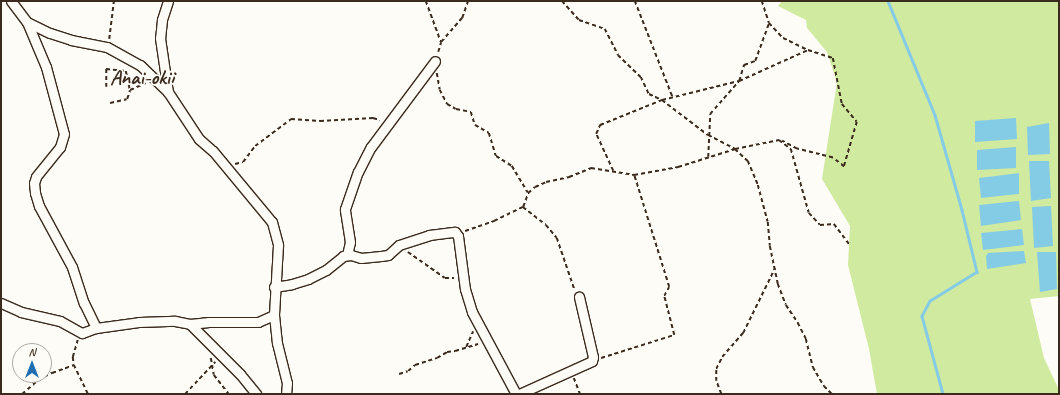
<!DOCTYPE html>
<style>
body{margin:0}
#map{position:relative;width:1060px;height:395px;overflow:hidden;background:#fdfcf7;font-family:Caveat,sans-serif}
div>[style]{position:absolute}
[style*='--x']{left:calc(var(--x)*1px);top:calc(var(--y)*1px);width:calc(var(--w)*1px);rotate:calc(var(--a)*1deg)}
.green>*{inset:0;background:#d0ea9f}
.water>*{inset:0;background:#84cbe5}
.stream>*{height:2.5px;margin:-1.25px;padding:0 1.25px;transform-origin:1.25px;border-radius:1.25px;background:#84cbe5}
.path>*{height:1.5px;margin-top:-0.75px;transform-origin:0;background:repeating-linear-gradient(90deg,#3b2a1e 0 4px,transparent 0 7px)}
.roads{filter:drop-shadow(1px 0 #3b2a1e) drop-shadow(-1px 0 #3b2a1e) drop-shadow(0 1px #3b2a1e) drop-shadow(0 -1px #3b2a1e)}
.street>*{height:9px;margin:-4.5px;padding:0 4.5px;transform-origin:4.5px;border-radius:4.5px;background:#fdfcf7}
span{translate:-50% -50%;white-space:nowrap;text-align:center;line-height:1.15;-webkit-text-stroke:3.5px #fdfcf7;paint-order:stroke}
.quarter-label{font-size:21px;color:#3b2a1e;font-weight:700}
.frame{position:absolute;inset:0;border:2px solid #3b2a1e;pointer-events:none}
.north{position:absolute;left:12px;top:343px;width:40px;height:40px;box-sizing:border-box;background:#fdfcf7;border:1px solid #afa8a0;border-radius:50%;rotate:0deg;font-size:11px;font-weight:700;line-height:16px;text-align:center;color:#3b2a1e}
.north::after{content:'';display:block;margin:auto;width:14px;height:18px;background:#1f6fb2;clip-path:polygon(50% 0,100% 100%,50% 72%,0 100%)}
</style>
<div id="map">
<div class="green">
<i style="clip-path:polygon(782px 1px,1059px 1px,1059px 296px,1030px 299px,1044px 358px,1059px 390px,1059px 394px,877px 394px,869px 349px,848px 265px,850px 226px,822px 179px,837px 82px,827px 52px,807px 28px,806px 20px,778px 6px)"></i>
</div>
<div class="water">
<i style="clip-path:polygon(1016px 118px,1017px 139px,975px 142px,975px 121px)"></i>
<i style="clip-path:polygon(1049px 123px,1050px 154px,1028px 155px,1027px 127px)"></i>
<i style="clip-path:polygon(1016px 147px,1016px 168px,977px 170px,977px 150px)"></i>
<i style="clip-path:polygon(1029px 161px,1049px 161px,1051px 198px,1031px 201px)"></i>
<i style="clip-path:polygon(1019px 173px,1019px 194px,981px 198px,979px 178px)"></i>
<i style="clip-path:polygon(1019px 201px,1021px 220px,981px 226px,979px 205px)"></i>
<i style="clip-path:polygon(1051px 206px,1053px 246px,1034px 248px,1032px 207px)"></i>
<i style="clip-path:polygon(1022px 229px,1024px 245px,983px 250px,981px 233px)"></i>
<i style="clip-path:polygon(1024px 251px,1026px 263px,987px 269px,986px 256px,988px 253px)"></i>
<i style="clip-path:polygon(1037px 252px,1056px 252px,1057px 289px,1040px 292px)"></i>
</div>
<div class="stream">
<i style="--x:888;--y:1;--w:123;--a:67.6"></i>
<i style="--x:935;--y:115;--w:99;--a:74.1"></i>
<i style="--x:962;--y:210;--w:64;--a:76.4"></i>
<i style="--x:977;--y:272;--w:55;--a:148.3"></i>
<i style="--x:930;--y:301;--w:17;--a:118"></i>
<i style="--x:922;--y:316;--w:81;--a:74.9"></i>
</div>
<div class="path">
<i style="--x:426;--y:1;--w:44;--a:69.9"></i>
<i style="--x:562;--y:1;--w:25;--a:48"></i>
<i style="--x:579;--y:20;--w:28;--a:19"></i>
<i style="--x:605;--y:29;--w:29;--a:63"></i>
<i style="--x:618;--y:55;--w:32;--a:44"></i>
<i style="--x:641;--y:77;--w:19;--a:65"></i>
<i style="--x:649;--y:94;--w:14;--a:25"></i>
<i style="--x:662;--y:100;--w:58;--a:37.3"></i>
<i style="--x:708;--y:135;--w:30;--a:27"></i>
<i style="--x:735;--y:149;--w:18;--a:43"></i>
<i style="--x:748;--y:161;--w:26;--a:67"></i>
<i style="--x:758;--y:185;--w:38;--a:75"></i>
<i style="--x:768;--y:222;--w:24;--a:85"></i>
<i style="--x:770;--y:246;--w:39;--a:78"></i>
<i style="--x:778;--y:284;--w:22;--a:69"></i>
<i style="--x:786;--y:305;--w:22;--a:56"></i>
<i style="--x:798;--y:323;--w:18;--a:63"></i>
<i style="--x:806;--y:339;--w:29;--a:76"></i>
<i style="--x:813;--y:367;--w:22;--a:60"></i>
<i style="--x:824;--y:386;--w:11;--a:45"></i>
<i style="--x:635;--y:1;--w:104;--a:68.6"></i>
<i style="--x:762;--y:1;--w:23;--a:72"></i>
<i style="--x:769;--y:23;--w:21;--a:47"></i>
<i style="--x:783;--y:38;--w:28;--a:26"></i>
<i style="--x:808;--y:50;--w:26;--a:18"></i>
<i style="--x:833;--y:58;--w:47;--a:78.9"></i>
<i style="--x:842;--y:104;--w:23;--a:50"></i>
<i style="--x:857;--y:122;--w:47;--a:106.1"></i>
<i style="--x:844;--y:167;--w:14;--a:-141"></i>
<i style="--x:833;--y:158;--w:37;--a:-166"></i>
<i style="--x:797;--y:149;--w:17;--a:-152"></i>
<i style="--x:109;--y:39;--w:38;--a:-83"></i>
<i style="--x:438;--y:52;--w:10;--a:-73"></i>
<i style="--x:441;--y:42;--w:32;--a:-49"></i>
<i style="--x:462;--y:18;--w:18;--a:-71"></i>
<i style="--x:437;--y:73;--w:17;--a:80"></i>
<i style="--x:440;--y:90;--w:16;--a:63"></i>
<i style="--x:447;--y:104;--w:10;--a:29"></i>
<i style="--x:456;--y:109;--w:15;--a:11"></i>
<i style="--x:471;--y:112;--w:14;--a:73"></i>
<i style="--x:475;--y:125;--w:16;--a:30"></i>
<i style="--x:489;--y:133;--w:24;--a:73"></i>
<i style="--x:496;--y:156;--w:19;--a:32"></i>
<i style="--x:512;--y:166;--w:31;--a:59"></i>
<i style="--x:106;--y:87;--w:18;--a:-90"></i>
<i style="--x:106;--y:69;--w:20;--a:6"></i>
<i style="--x:126;--y:71;--w:19;--a:78"></i>
<i style="--x:110;--y:103;--w:17;--a:-13"></i>
<i style="--x:127;--y:99;--w:9;--a:-72"></i>
<i style="--x:130;--y:90;--w:17;--a:-24"></i>
<i style="--x:708;--y:157;--w:43;--a:-87.3"></i>
<i style="--x:710;--y:114;--w:44;--a:-48.7"></i>
<i style="--x:739;--y:81;--w:17;--a:-73"></i>
<i style="--x:744;--y:65;--w:12;--a:-20"></i>
<i style="--x:755;--y:61;--w:40;--a:-69.8"></i>
<i style="--x:235;--y:164;--w:8;--a:-14"></i>
<i style="--x:243;--y:162;--w:20;--a:-53"></i>
<i style="--x:255;--y:146;--w:45;--a:-36.9"></i>
<i style="--x:291;--y:119;--w:29;--a:4"></i>
<i style="--x:320;--y:121;--w:53;--a:-3.2"></i>
<i style="--x:373;--y:118;--w:7;--a:16"></i>
<i style="--x:613;--y:171;--w:41;--a:-114.7"></i>
<i style="--x:596;--y:134;--w:10;--a:-66"></i>
<i style="--x:600;--y:125;--w:67;--a:-22"></i>
<i style="--x:662;--y:100;--w:79;--a:-13.9"></i>
<i style="--x:739;--y:81;--w:76;--a:-24.2"></i>
<i style="--x:523;--y:207;--w:29;--a:38"></i>
<i style="--x:546;--y:225;--w:17;--a:50"></i>
<i style="--x:557;--y:238;--w:56;--a:71.2"></i>
<i style="--x:465;--y:231;--w:31;--a:-19"></i>
<i style="--x:494;--y:221;--w:32;--a:-26"></i>
<i style="--x:523;--y:207;--w:15;--a:-70"></i>
<i style="--x:528;--y:193;--w:9;--a:-41"></i>
<i style="--x:535;--y:187;--w:12;--a:-24"></i>
<i style="--x:546;--y:182;--w:24;--a:-12"></i>
<i style="--x:569;--y:177;--w:24;--a:-22"></i>
<i style="--x:591;--y:168;--w:44;--a:9.2"></i>
<i style="--x:634;--y:175;--w:45;--a:-10.3"></i>
<i style="--x:678;--y:167;--w:60;--a:-17.5"></i>
<i style="--x:735;--y:149;--w:45;--a:-11.6"></i>
<i style="--x:779;--y:140;--w:15;--a:37"></i>
<i style="--x:791;--y:149;--w:66;--a:74.3"></i>
<i style="--x:809;--y:213;--w:16;--a:47"></i>
<i style="--x:820;--y:225;--w:14;--a:-4"></i>
<i style="--x:834;--y:224;--w:26;--a:53"></i>
<i style="--x:408;--y:252;--w:45;--a:35.1"></i>
<i style="--x:445;--y:278;--w:9;--a:0"></i>
<i style="--x:78;--y:340;--w:18;--a:106"></i>
<i style="--x:73;--y:357;--w:8;--a:83"></i>
<i style="--x:74;--y:365;--w:32;--a:64"></i>
<i style="--x:466;--y:347;--w:17;--a:-66"></i>
<i style="--x:211;--y:358;--w:17;--a:80"></i>
<i style="--x:214;--y:375;--w:24;--a:52"></i>
<i style="--x:601;--y:358;--w:77;--a:-17.5"></i>
<i style="--x:674;--y:335;--w:40;--a:-104.4"></i>
<i style="--x:664;--y:296;--w:10;--a:-61"></i>
<i style="--x:669;--y:287;--w:117;--a:-107.4"></i>
<i style="--x:399;--y:374;--w:9;--a:-18"></i>
<i style="--x:408;--y:371;--w:9;--a:-41"></i>
<i style="--x:415;--y:365;--w:23;--a:-18"></i>
<i style="--x:437;--y:358;--w:12;--a:-31"></i>
<i style="--x:447;--y:352;--w:8;--a:-7"></i>
<i style="--x:455;--y:351;--w:24;--a:-17"></i>
<i style="--x:574;--y:378;--w:17;--a:69"></i>
<i style="--x:22;--y:394;--w:21;--a:-41"></i>
<i style="--x:38;--y:380;--w:16;--a:-27"></i>
<i style="--x:52;--y:373;--w:23;--a:-20"></i>
<i style="--x:185;--y:394;--w:44;--a:-46.8"></i>
<i style="--x:721;--y:394;--w:14;--a:-111"></i>
<i style="--x:716;--y:381;--w:12;--a:-90"></i>
<i style="--x:716;--y:369;--w:13;--a:-63"></i>
<i style="--x:722;--y:357;--w:32;--a:-49"></i>
<i style="--x:743;--y:333;--w:72;--a:-63.8"></i>
</div>
<div class="roads">
<div class="street">
<i style="--x:11;--y:1;--w:26;--a:53"></i>
<i style="--x:27;--y:22;--w:25;--a:26"></i>
<i style="--x:50;--y:33;--w:22;--a:18"></i>
<i style="--x:71;--y:40;--w:37;--a:11"></i>
<i style="--x:107;--y:47;--w:38;--a:29"></i>
<i style="--x:140;--y:65;--w:39;--a:44"></i>
<i style="--x:168;--y:92;--w:56;--a:56.6"></i>
<i style="--x:199;--y:139;--w:18;--a:41"></i>
<i style="--x:213;--y:151;--w:92;--a:50.3"></i>
<i style="--x:272;--y:222;--w:24;--a:75"></i>
<i style="--x:278;--y:245;--w:70;--a:93.3"></i>
<i style="--x:274;--y:315;--w:28;--a:84"></i>
<i style="--x:277;--y:343;--w:41;--a:76"></i>
<i style="--x:287;--y:383;--w:11;--a:95"></i>
<i style="--x:168;--y:1;--w:20;--a:108"></i>
<i style="--x:162;--y:20;--w:18;--a:96"></i>
<i style="--x:160;--y:38;--w:55;--a:81.6"></i>
<i style="--x:27;--y:22;--w:49;--a:67.1"></i>
<i style="--x:46;--y:67;--w:69;--a:75"></i>
<i style="--x:64;--y:134;--w:14;--a:107"></i>
<i style="--x:60;--y:147;--w:38;--a:129"></i>
<i style="--x:36;--y:177;--w:6;--a:108"></i>
<i style="--x:34;--y:183;--w:10;--a:84"></i>
<i style="--x:35;--y:193;--w:14;--a:73"></i>
<i style="--x:39;--y:206;--w:69;--a:61.6"></i>
<i style="--x:72;--y:267;--w:38;--a:72"></i>
<i style="--x:84;--y:303;--w:28;--a:64"></i>
<i style="--x:347;--y:255;--w:13;--a:-77"></i>
<i style="--x:350;--y:242;--w:33;--a:-99"></i>
<i style="--x:345;--y:209;--w:39;--a:-71"></i>
<i style="--x:358;--y:172;--w:28;--a:-63"></i>
<i style="--x:371;--y:147;--w:107;--a:-53.3"></i>
<i style="--x:274;--y:287;--w:18;--a:-9"></i>
<i style="--x:292;--y:284;--w:17;--a:-17"></i>
<i style="--x:308;--y:279;--w:20;--a:-27"></i>
<i style="--x:326;--y:270;--w:22;--a:-39"></i>
<i style="--x:343;--y:256;--w:8;--a:-7"></i>
<i style="--x:351;--y:255;--w:10;--a:17"></i>
<i style="--x:361;--y:258;--w:20;--a:-6"></i>
<i style="--x:381;--y:256;--w:7;--a:-8"></i>
<i style="--x:388;--y:255;--w:15;--a:-42"></i>
<i style="--x:399;--y:245;--w:32;--a:-18"></i>
<i style="--x:429;--y:235;--w:26;--a:-7"></i>
<i style="--x:455;--y:232;--w:5;--a:53"></i>
<i style="--x:458;--y:236;--w:53;--a:82.5"></i>
<i style="--x:465;--y:289;--w:24;--a:73"></i>
<i style="--x:472;--y:312;--w:93;--a:61.8"></i>
<i style="--x:1;--y:303;--w:22;--a:24"></i>
<i style="--x:21;--y:312;--w:40;--a:13"></i>
<i style="--x:60;--y:321;--w:25;--a:29"></i>
<i style="--x:82;--y:333;--w:15;--a:-20"></i>
<i style="--x:96;--y:328;--w:43;--a:-7.9"></i>
<i style="--x:139;--y:322;--w:36;--a:-2"></i>
<i style="--x:175;--y:321;--w:15;--a:11"></i>
<i style="--x:190;--y:324;--w:71;--a:45"></i>
<i style="--x:240;--y:374;--w:26;--a:51"></i>
<i style="--x:190;--y:324;--w:19;--a:-6"></i>
<i style="--x:209;--y:322;--w:49;--a:0"></i>
<i style="--x:258;--y:322;--w:17;--a:-24"></i>
<i style="--x:519;--y:394;--w:80;--a:-24.3"></i>
<i style="--x:592;--y:361;--w:4;--a:-76"></i>
<i style="--x:593;--y:357;--w:62;--a:-103.1"></i>
</div>
</div>
<div class="quarter-label">
<span style="left:142px;top:77px">Anai-okii</span>
</div>
<div class="frame"></div>
<div class="north">N</div>
</div>
